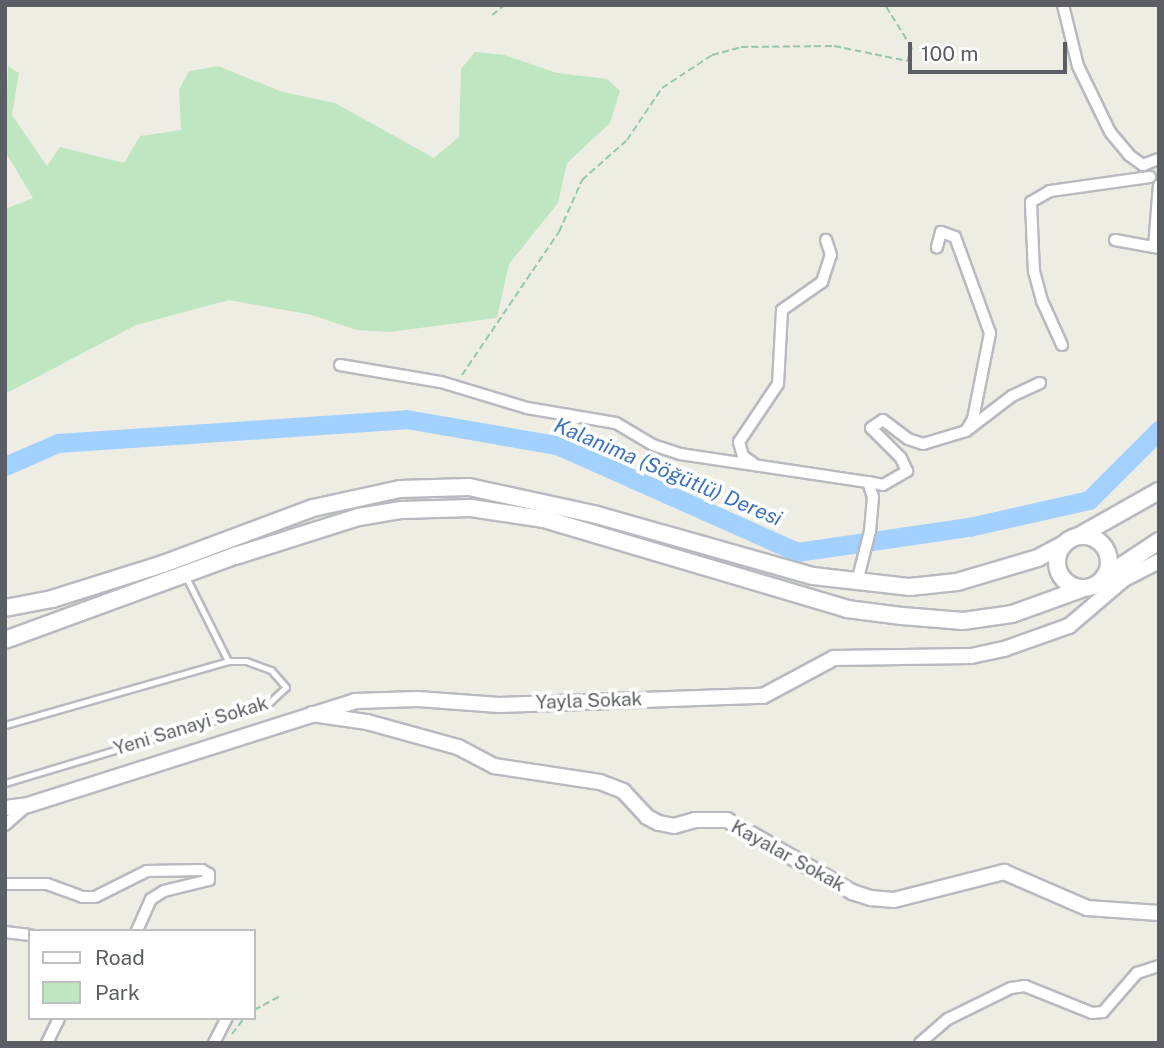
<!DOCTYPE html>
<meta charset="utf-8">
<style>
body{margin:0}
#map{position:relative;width:1164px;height:1048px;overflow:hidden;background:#eeede3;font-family:"Public Sans",sans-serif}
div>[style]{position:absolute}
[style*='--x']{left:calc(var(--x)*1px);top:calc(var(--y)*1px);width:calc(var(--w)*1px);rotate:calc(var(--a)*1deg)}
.green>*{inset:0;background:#bee7c1}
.river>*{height:19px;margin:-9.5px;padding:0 9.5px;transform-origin:9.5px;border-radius:9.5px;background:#a2d0ff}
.path>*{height:2px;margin-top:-1px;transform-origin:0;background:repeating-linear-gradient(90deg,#96c8a8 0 7px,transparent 0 10.5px)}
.roads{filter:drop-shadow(2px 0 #b8bac0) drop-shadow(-2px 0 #b8bac0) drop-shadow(0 2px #b8bac0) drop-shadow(0 -2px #b8bac0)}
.service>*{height:5px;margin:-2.5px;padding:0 2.5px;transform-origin:2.5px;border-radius:2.5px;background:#fff}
.minor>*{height:10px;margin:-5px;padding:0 5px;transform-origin:5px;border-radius:5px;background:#fff}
.tertiary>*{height:14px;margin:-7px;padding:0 7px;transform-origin:7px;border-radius:7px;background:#fff}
.secondary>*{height:16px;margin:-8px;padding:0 8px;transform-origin:8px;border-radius:8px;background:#fff}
.secondary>.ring{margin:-8px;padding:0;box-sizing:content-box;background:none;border:16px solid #fff;border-radius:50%}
span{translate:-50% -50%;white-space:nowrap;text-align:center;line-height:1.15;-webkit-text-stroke:7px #fff;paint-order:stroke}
.street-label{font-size:19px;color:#5b5e64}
.water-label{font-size:21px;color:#3d73be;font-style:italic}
.frame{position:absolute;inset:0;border:7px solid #5b5e64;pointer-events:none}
.legend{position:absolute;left:28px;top:929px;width:228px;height:91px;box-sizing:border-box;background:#fff;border:2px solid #bdbfc1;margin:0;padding:9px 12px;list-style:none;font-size:21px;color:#5b5e64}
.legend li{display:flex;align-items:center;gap:14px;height:35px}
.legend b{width:35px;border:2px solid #bdbfc1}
.scale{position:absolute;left:908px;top:42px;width:159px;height:32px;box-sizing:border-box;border:4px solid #5b5e64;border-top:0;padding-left:9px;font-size:21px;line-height:24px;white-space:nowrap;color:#5b5e64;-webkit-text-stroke:5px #fff;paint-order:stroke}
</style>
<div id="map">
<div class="green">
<i style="clip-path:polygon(475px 52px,504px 55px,557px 73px,607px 79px,620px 91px,610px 123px,567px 163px,558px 203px,509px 264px,497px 318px,389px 332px,357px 330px,312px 315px,229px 300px,136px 325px,5px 394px,5px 209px,33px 198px,5px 151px,8px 66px,19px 73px,12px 115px,47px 166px,60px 147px,124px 163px,140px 136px,181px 130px,179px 90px,189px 71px,218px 66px,283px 92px,335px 103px,434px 158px,459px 137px,461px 69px)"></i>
</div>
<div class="river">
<i style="--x:5;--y:466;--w:58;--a:-23.5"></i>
<i style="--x:58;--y:443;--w:349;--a:-3.9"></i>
<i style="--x:406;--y:419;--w:153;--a:9.8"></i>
<i style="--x:557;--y:445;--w:263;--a:24"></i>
<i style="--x:797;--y:552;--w:174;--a:-8.3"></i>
<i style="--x:969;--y:527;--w:123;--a:-12.7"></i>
<i style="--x:1089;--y:500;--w:99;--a:-45"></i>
</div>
<div class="path">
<i style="--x:492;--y:15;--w:16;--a:-38"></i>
<i style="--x:462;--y:375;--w:173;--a:-55.9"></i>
<i style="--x:559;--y:232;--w:57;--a:-66.1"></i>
<i style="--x:582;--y:180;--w:60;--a:-41.6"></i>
<i style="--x:627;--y:140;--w:63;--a:-56.1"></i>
<i style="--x:662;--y:88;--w:60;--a:-33.4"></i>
<i style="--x:712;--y:55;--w:30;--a:-15"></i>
<i style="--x:741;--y:47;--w:93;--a:-0.6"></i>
<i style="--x:834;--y:46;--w:75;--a:11.6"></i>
<i style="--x:907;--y:61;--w:14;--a:-69"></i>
<i style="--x:912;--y:48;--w:51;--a:-122.1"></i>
<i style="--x:254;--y:1010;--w:30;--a:-28"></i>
<i style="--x:232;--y:1034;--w:20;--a:-53"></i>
</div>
<div class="roads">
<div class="service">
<i style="--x:186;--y:577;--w:94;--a:63.4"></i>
<i style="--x:5;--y:725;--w:232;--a:-16"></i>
<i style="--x:228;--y:661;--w:18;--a:0"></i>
<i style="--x:246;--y:661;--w:27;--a:20"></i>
<i style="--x:271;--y:670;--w:23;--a:49"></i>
<i style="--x:286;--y:687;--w:25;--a:137"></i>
<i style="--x:268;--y:704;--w:275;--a:163.3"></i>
</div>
<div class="minor">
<i style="--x:1063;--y:5;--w:63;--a:76.2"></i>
<i style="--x:1078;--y:66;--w:73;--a:64.1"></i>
<i style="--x:1110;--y:132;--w:30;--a:50"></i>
<i style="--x:1129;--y:155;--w:17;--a:36"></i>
<i style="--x:1143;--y:165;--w:17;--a:-21"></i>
<i style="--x:1115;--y:240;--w:45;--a:10.3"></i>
<i style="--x:1154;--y:247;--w:62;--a:-85.4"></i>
<i style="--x:1062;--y:345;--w:48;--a:-114.4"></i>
<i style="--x:1042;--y:301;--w:30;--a:-105"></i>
<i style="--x:1034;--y:272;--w:70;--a:-92.5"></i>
<i style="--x:1031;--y:202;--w:22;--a:-30"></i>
<i style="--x:1050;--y:191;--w:101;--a:-8"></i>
<i style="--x:340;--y:365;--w:102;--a:9.6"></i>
<i style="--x:441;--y:382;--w:90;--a:16.8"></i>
<i style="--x:527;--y:408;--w:90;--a:9.6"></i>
<i style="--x:616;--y:423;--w:43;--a:30.7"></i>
<i style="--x:653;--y:445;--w:28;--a:18"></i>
<i style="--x:680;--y:454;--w:190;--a:8.5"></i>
<i style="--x:868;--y:482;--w:16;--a:72"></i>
<i style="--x:873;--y:497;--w:34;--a:95"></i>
<i style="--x:870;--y:531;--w:53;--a:104.3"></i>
<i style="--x:966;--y:431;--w:58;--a:-37.3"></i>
<i style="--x:1012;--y:396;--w:31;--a:-25"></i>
<i style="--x:753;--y:463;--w:12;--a:-145"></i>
<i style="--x:743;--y:456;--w:15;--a:-106"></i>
<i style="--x:739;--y:442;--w:70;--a:-56.1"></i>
<i style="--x:778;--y:384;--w:74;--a:-86.9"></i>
<i style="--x:782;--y:310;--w:49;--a:-35"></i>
<i style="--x:822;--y:282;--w:28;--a:-72"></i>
<i style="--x:831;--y:255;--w:16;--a:-108"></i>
<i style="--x:868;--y:482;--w:15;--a:11"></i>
<i style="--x:883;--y:485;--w:28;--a:-30"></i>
<i style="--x:907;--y:471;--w:14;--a:-115"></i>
<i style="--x:901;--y:458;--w:42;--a:-135"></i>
<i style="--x:871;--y:428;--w:14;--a:-34"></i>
<i style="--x:883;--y:420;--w:31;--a:37"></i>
<i style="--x:908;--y:439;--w:16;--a:18"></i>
<i style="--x:923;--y:444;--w:45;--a:-16.8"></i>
<i style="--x:966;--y:431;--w:14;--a:-60"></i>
<i style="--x:973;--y:419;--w:88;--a:-78.8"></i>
<i style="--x:990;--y:333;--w:102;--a:-110"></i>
<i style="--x:955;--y:237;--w:15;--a:-160"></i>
<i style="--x:941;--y:232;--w:16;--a:105"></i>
<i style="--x:5;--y:825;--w:30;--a:-41"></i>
<i style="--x:5;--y:884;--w:42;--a:0"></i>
<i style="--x:47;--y:884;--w:37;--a:20"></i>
<i style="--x:82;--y:897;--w:13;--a:0"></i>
<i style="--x:95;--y:897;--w:58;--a:-26.6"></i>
<i style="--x:147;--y:871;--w:55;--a:-1"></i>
<i style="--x:202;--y:870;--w:8;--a:30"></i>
<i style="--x:209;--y:874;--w:6;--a:90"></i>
<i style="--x:209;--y:880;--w:46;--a:166.3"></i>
<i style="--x:164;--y:891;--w:15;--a:148"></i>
<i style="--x:151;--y:899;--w:35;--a:114"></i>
<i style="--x:5;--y:932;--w:25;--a:7"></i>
<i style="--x:47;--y:1043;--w:28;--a:-64"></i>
<i style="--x:214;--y:1043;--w:28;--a:-63"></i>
<i style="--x:920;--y:1043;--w:37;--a:-41"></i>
<i style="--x:948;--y:1019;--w:70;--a:-26.2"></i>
<i style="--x:1011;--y:988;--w:14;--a:-8"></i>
<i style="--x:1025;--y:986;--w:72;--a:21.9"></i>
<i style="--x:1092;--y:1013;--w:11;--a:-5"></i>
<i style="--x:1103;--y:1012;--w:52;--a:-48.9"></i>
<i style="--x:1137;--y:973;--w:23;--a:-18"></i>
</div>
<div class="tertiary">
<i style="--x:312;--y:714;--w:56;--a:8.3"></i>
<i style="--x:367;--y:722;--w:94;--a:15.4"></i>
<i style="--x:458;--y:747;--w:41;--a:27.8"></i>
<i style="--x:494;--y:766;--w:107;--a:8.6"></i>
<i style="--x:600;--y:782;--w:25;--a:21"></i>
<i style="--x:623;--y:791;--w:35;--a:47"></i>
<i style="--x:647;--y:817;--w:13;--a:27"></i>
<i style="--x:659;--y:823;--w:15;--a:11"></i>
<i style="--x:674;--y:826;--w:22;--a:-16"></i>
<i style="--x:695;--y:820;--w:32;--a:0"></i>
<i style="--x:727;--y:820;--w:144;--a:29.9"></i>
<i style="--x:852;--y:892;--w:20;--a:18"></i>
<i style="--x:871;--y:898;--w:23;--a:5"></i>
<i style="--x:894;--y:900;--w:114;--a:-14.3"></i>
<i style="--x:1004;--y:872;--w:90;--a:23.4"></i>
<i style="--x:1087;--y:908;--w:72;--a:4"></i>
<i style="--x:5;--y:808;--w:23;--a:-7"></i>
<i style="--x:28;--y:805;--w:343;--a:-17.6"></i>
<i style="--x:355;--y:701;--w:63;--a:-1.8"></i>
<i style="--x:418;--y:699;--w:81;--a:4.2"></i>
<i style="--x:499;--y:705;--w:264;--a:-2"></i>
<i style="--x:763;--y:696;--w:81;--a:-28.2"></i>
<i style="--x:834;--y:658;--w:137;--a:-0.8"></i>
<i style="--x:971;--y:656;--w:34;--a:-12"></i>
<i style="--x:1004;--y:649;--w:69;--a:-19.5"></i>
<i style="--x:1069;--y:626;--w:72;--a:-40.5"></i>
<i style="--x:1124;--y:579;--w:39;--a:-27"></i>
</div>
<div class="secondary">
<i class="ring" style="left:1057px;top:536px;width:36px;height:36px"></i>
<i style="--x:1079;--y:536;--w:92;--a:-29.4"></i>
<i style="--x:1105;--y:577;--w:65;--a:-33.7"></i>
<i style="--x:5;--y:608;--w:48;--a:-10.8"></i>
<i style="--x:52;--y:599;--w:116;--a:-17.5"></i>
<i style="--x:163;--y:564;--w:160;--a:-20.5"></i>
<i style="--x:313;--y:508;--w:89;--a:-12.3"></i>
<i style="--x:400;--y:489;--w:69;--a:-1.7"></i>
<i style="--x:469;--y:487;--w:131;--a:12.3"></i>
<i style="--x:597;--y:515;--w:224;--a:15.8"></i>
<i style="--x:813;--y:576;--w:98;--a:6.5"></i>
<i style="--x:910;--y:587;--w:47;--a:-6.1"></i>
<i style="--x:957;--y:582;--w:84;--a:-16.5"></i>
<i style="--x:1038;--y:558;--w:30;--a:-28"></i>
<i style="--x:5;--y:640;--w:245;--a:-20.1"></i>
<i style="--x:235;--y:556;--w:130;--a:-17.5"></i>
<i style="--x:359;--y:517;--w:43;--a:-9.5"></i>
<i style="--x:401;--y:510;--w:70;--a:-1.6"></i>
<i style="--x:471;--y:508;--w:74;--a:8.6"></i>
<i style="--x:544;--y:519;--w:316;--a:16.5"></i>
<i style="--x:847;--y:609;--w:55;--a:7.3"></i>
<i style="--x:902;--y:616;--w:61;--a:4.7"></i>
<i style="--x:963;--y:621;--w:49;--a:-8.1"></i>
<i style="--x:1012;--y:614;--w:73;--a:-19.9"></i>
</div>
</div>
<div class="street-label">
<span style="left:589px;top:701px;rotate:-2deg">Yayla Sokak</span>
<span style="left:191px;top:726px;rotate:-17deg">Yeni Sanayi Sokak</span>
<span style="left:788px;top:856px;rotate:29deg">Kayalar Sokak</span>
</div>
<div class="water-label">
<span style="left:668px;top:472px;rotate:23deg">Kalanima (Söğütlü) Deresi</span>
</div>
<div class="frame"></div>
<ul class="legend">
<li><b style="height:9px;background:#fff"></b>Road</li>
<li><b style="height:19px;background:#bee7c1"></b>Park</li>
</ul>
<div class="scale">100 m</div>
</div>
